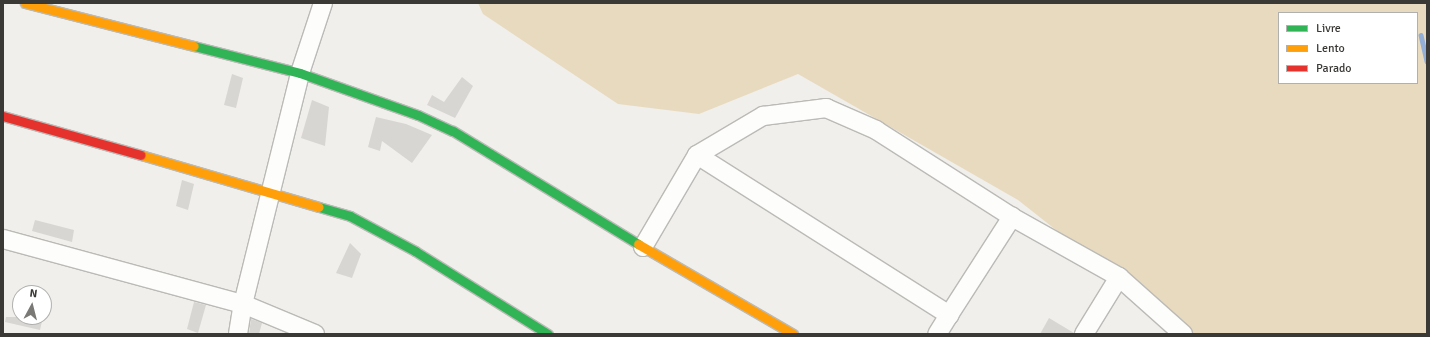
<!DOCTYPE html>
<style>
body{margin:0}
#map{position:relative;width:1430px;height:337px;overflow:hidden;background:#f1efeb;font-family:Signika,sans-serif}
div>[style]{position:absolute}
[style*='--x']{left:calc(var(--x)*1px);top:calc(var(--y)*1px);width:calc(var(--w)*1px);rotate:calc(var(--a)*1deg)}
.green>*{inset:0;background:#e8dabf}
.stream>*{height:4.5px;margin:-2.25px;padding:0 2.25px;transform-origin:2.25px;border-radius:2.25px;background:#93afd5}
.building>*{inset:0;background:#d8d6d3}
.roads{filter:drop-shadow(1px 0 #bbbab7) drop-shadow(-1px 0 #bbbab7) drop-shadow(0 1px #bbbab7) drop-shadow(0 -1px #bbbab7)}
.street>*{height:18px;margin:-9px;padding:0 9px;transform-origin:9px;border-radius:9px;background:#fdfdfc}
.fast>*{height:9px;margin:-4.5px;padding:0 4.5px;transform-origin:4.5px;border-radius:4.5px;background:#30b455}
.slow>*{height:9px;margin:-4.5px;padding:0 4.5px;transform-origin:4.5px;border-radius:4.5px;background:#ff9f0a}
.jam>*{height:9px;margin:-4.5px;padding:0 4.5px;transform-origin:4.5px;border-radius:4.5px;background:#e5322d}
span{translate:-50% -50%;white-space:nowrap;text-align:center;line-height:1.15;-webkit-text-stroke:3px #fff;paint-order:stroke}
.frame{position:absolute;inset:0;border:4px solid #3a3936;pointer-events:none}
.legend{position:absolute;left:1278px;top:12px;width:140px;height:72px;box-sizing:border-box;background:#fff;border:1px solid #b0b0af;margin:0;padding:5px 7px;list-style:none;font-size:12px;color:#3a3936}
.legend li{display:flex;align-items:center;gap:8px;height:20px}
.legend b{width:20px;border:1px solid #b0b0af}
.north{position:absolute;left:12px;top:285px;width:40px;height:40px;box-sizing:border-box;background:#fff;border:1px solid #b0b0af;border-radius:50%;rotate:7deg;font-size:11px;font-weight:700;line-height:16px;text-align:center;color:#3a3936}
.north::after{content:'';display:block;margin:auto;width:14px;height:18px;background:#7a7975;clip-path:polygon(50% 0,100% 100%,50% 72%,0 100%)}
</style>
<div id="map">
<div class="green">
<i style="clip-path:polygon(evenodd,478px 3px,1427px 3px,1427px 334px,1188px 334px,1018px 200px,798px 74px,699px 114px,618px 104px,483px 14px,478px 3px,1279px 13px,1417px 13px,1417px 83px,1279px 83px,1279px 13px)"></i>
</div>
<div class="stream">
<i style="--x:1421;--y:35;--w:27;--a:77"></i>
</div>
<div class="building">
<i style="clip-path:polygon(232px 74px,243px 78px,236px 108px,224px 105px)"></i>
<i style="clip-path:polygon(462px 77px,473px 86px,455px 118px,427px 105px,432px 95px,444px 102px)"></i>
<i style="clip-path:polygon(312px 100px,329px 107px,325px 146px,301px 138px)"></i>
<i style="clip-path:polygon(376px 117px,406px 124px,432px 135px,412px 163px,382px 141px,380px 151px,368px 147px)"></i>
<i style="clip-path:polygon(182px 180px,194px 184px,188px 210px,176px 206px)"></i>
<i style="clip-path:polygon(35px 220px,74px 230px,72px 242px,32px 231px)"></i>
<i style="clip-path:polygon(350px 243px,361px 254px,352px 278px,336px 273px)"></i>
<i style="clip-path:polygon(194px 302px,206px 305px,198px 333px,187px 329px)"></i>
<i style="clip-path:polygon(6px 317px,43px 317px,40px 330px,5px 322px)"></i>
<i style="clip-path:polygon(1049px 318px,1074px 333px,1074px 334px,1040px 334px)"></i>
<i style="clip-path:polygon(251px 319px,262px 323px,259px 334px,249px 334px)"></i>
</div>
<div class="roads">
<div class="street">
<i style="--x:697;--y:155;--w:299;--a:32.4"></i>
<i style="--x:949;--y:315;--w:22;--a:122"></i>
<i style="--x:3;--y:239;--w:249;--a:15.2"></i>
<i style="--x:243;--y:304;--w:78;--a:22.6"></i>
<i style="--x:643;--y:247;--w:107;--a:-59.6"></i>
<i style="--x:697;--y:155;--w:77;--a:-30.6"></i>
<i style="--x:763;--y:116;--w:64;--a:-7.2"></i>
<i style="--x:826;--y:108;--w:55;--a:23.7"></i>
<i style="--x:876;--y:130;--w:161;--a:32.6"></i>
<i style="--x:1012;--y:217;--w:123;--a:29.3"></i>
<i style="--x:1119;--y:277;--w:86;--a:41.7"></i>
<i style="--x:949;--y:315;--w:117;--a:-57.3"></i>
<i style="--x:238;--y:334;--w:30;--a:-81"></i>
<i style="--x:243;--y:304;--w:238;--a:-76.1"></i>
<i style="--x:300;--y:73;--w:74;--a:-71.8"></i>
<i style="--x:1084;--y:334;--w:67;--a:-58.4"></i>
</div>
<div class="fast">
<i style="--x:194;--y:46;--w:109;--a:14.3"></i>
<i style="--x:300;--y:73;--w:125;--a:19.6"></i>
<i style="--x:418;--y:115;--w:38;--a:25"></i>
<i style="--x:453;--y:131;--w:217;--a:31.4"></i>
<i style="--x:319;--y:207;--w:32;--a:16"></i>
<i style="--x:350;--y:216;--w:74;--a:28.3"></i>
<i style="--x:415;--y:251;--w:157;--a:32"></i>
</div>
<div class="slow">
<i style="--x:25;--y:3;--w:174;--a:14.3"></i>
<i style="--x:141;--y:155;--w:185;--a:16.3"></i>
<i style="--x:638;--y:244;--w:179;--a:30.1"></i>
</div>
<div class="jam">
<i style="--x:3;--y:116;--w:143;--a:15.8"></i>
</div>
</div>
<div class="frame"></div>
<ul class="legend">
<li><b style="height:5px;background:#30b455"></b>Livre</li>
<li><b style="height:5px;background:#ff9f0a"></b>Lento</li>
<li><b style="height:5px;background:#e5322d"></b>Parado</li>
</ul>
<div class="north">N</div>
</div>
